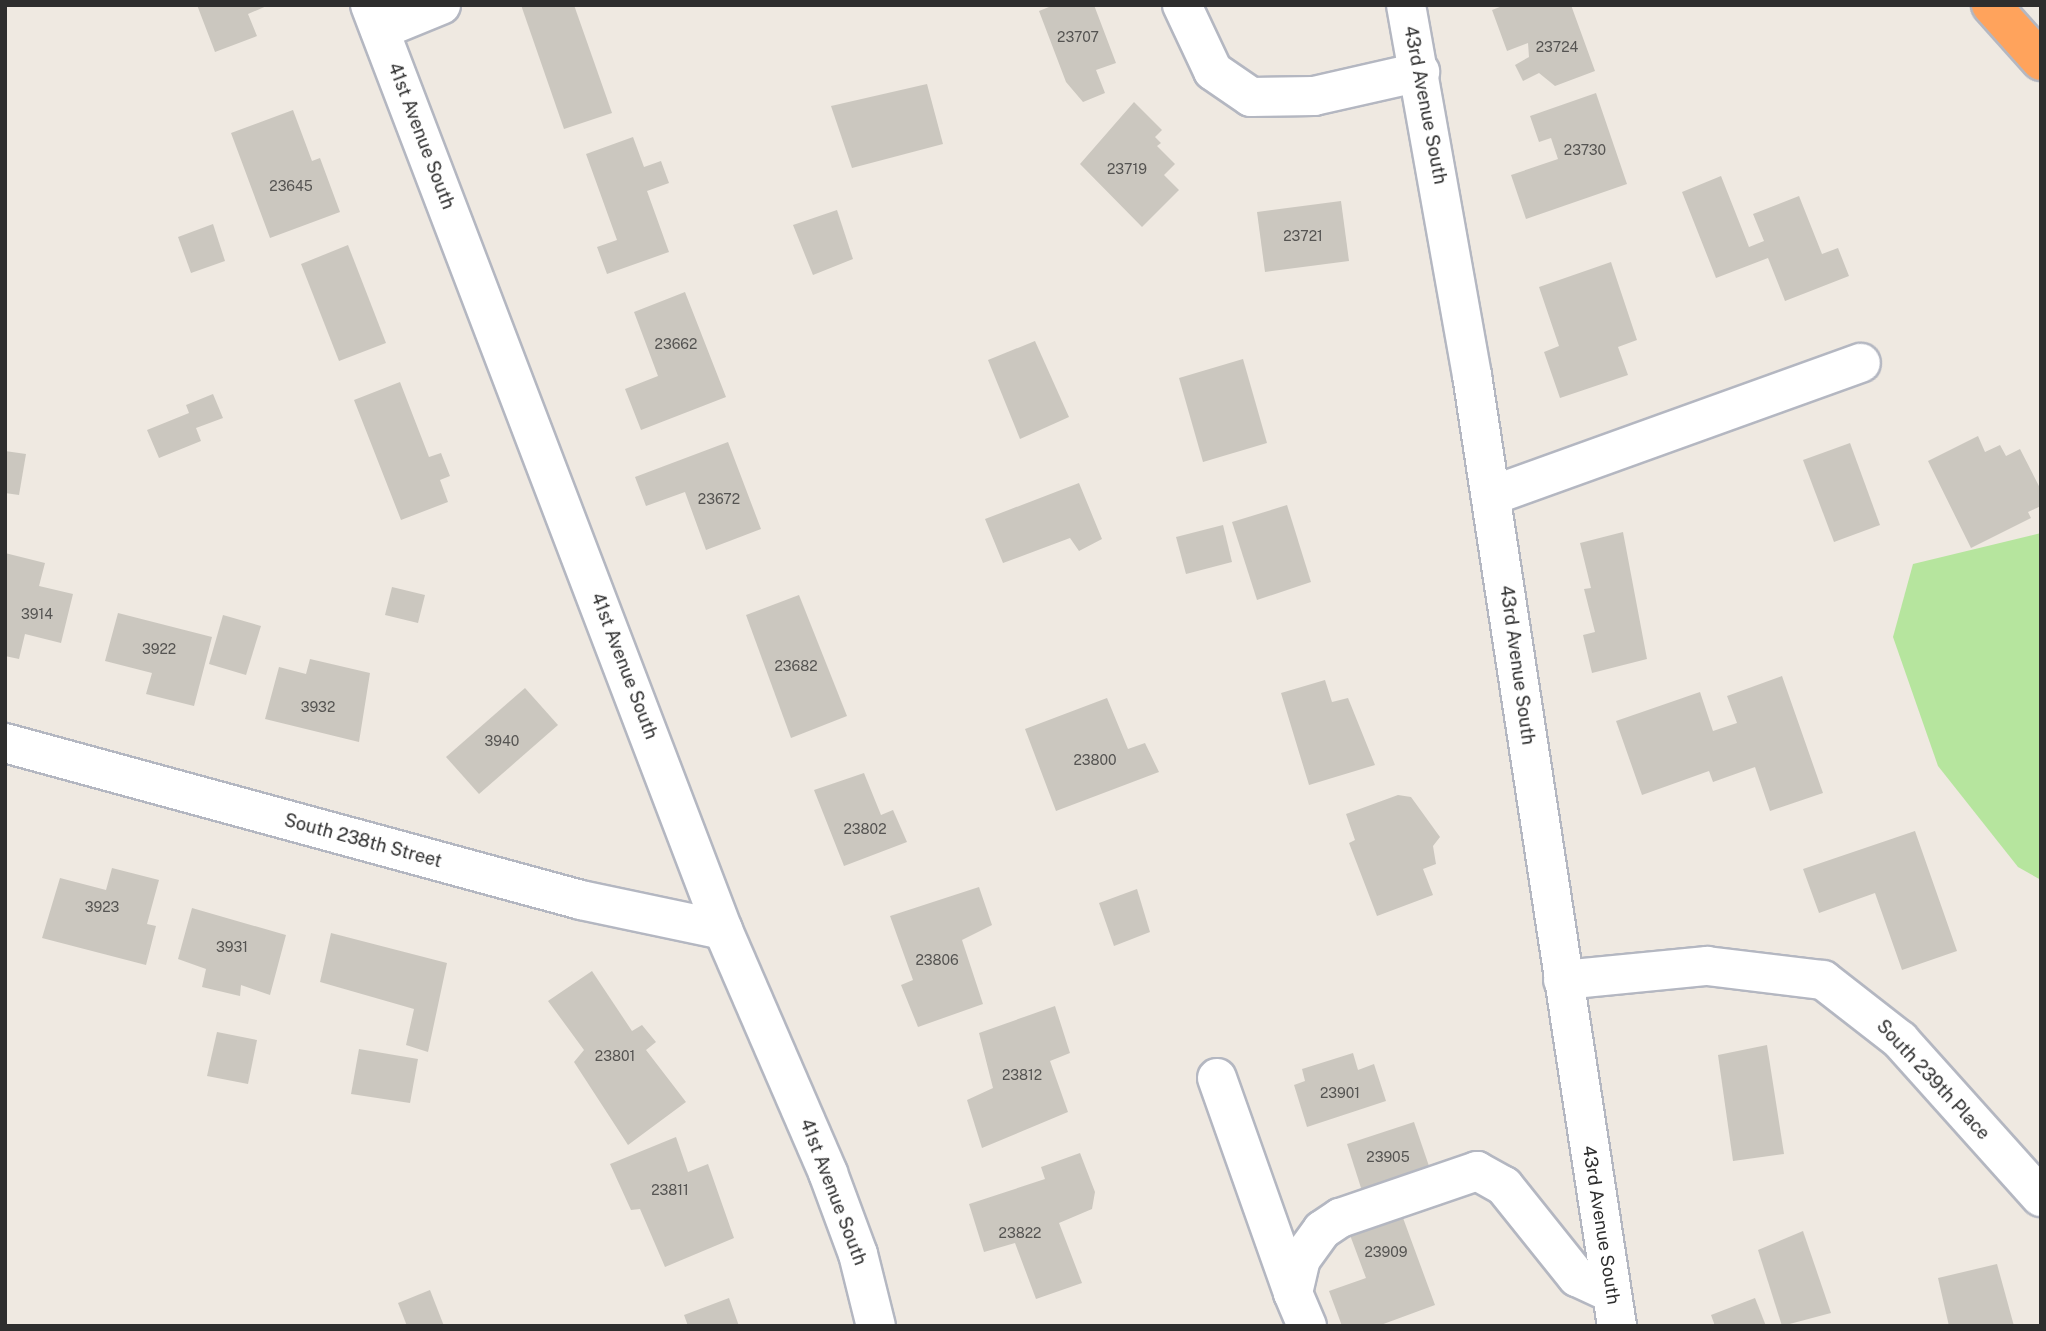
<!DOCTYPE html>
<style>
body{margin:0}
#map{position:relative;width:2046px;height:1331px;overflow:hidden;background:#efe9e1;font-family:"Public Sans",sans-serif}
div>[style]{position:absolute}
[style*='--x']{left:calc(var(--x)*1px);top:calc(var(--y)*1px);width:calc(var(--w)*1px);rotate:calc(var(--a)*1deg)}
.green>*{inset:0;background:#b6e59e}
.building>*{inset:0;background:#cbc7bf}
.roads{filter:drop-shadow(2px 0 #b4b7c1) drop-shadow(-2px 0 #b4b7c1) drop-shadow(0 2px #b4b7c1) drop-shadow(0 -2px #b4b7c1)}
.minor>*{height:38px;margin:-19px;padding:0 19px;transform-origin:19px;border-radius:19px;background:#fff}
.highway>*{height:38px;margin:-19px;padding:0 19px;transform-origin:19px;border-radius:19px;background:#ffa35c}
span{translate:-50% -50%;white-space:nowrap;text-align:center;line-height:1.15;-webkit-text-stroke:5px #fff;paint-order:stroke}
.number-label{font-size:14px;color:#555452}
.number-label span{-webkit-text-stroke-width:0}
.street-label{font-size:18px;color:#2e2e2e}
.frame{position:absolute;inset:0;border:7px solid #2e2e2e;pointer-events:none}
</style>
<div id="map">
<div class="green">
<i style="clip-path:polygon(2041px 533px,2041px 880px,2018px 867px,1938px 766px,1893px 637px,1913px 564px)"></i>
</div>
<div class="building">
<i style="clip-path:polygon(197px 5px,269px 5px,248px 14px,257px 36px,215px 52px)"></i>
<i style="clip-path:polygon(521px 5px,574px 5px,612px 113px,564px 129px)"></i>
<i style="clip-path:polygon(1054px 5px,1094px 5px,1116px 63px,1096px 70px,1105px 93px,1083px 102px,1066px 82px,1039px 11px)"></i>
<i style="clip-path:polygon(1505px 5px,1571px 5px,1595px 71px,1555px 86px,1539px 73px,1523px 81px,1515px 65px,1529px 57px,1528px 43px,1507px 51px,1492px 10px)"></i>
<i style="clip-path:polygon(927px 84px,943px 144px,852px 168px,831px 106px)"></i>
<i style="clip-path:polygon(1596px 93px,1627px 184px,1526px 219px,1511px 175px,1558px 159px,1551px 138px,1539px 142px,1530px 116px)"></i>
<i style="clip-path:polygon(1134px 102px,1162px 130px,1155px 137px,1161px 143px,1157px 146px,1175px 164px,1164px 175px,1179px 190px,1142px 227px,1080px 164px)"></i>
<i style="clip-path:polygon(293px 110px,312px 161px,320px 158px,340px 212px,270px 238px,231px 133px)"></i>
<i style="clip-path:polygon(633px 137px,644px 167px,661px 161px,669px 183px,647px 191px,669px 252px,607px 274px,597px 247px,617px 240px,586px 154px)"></i>
<i style="clip-path:polygon(1721px 176px,1749px 247px,1764px 241px,1753px 214px,1799px 196px,1822px 254px,1838px 248px,1849px 276px,1785px 301px,1768px 258px,1716px 278px,1682px 192px)"></i>
<i style="clip-path:polygon(1341px 201px,1349px 261px,1265px 272px,1257px 212px)"></i>
<i style="clip-path:polygon(837px 210px,853px 259px,813px 275px,793px 225px)"></i>
<i style="clip-path:polygon(213px 224px,225px 261px,191px 273px,178px 237px)"></i>
<i style="clip-path:polygon(348px 245px,386px 343px,339px 361px,301px 264px)"></i>
<i style="clip-path:polygon(1611px 262px,1637px 340px,1618px 347px,1628px 375px,1560px 398px,1544px 352px,1559px 346px,1539px 287px)"></i>
<i style="clip-path:polygon(685px 292px,726px 397px,641px 430px,625px 389px,658px 376px,634px 312px)"></i>
<i style="clip-path:polygon(1035px 341px,1069px 417px,1020px 439px,988px 360px)"></i>
<i style="clip-path:polygon(1243px 359px,1267px 443px,1203px 462px,1179px 378px)"></i>
<i style="clip-path:polygon(400px 382px,429px 457px,441px 453px,450px 476px,440px 480px,448px 502px,401px 520px,354px 400px)"></i>
<i style="clip-path:polygon(213px 394px,223px 418px,196px 428px,201px 441px,159px 458px,147px 430px,189px 413px,186px 405px)"></i>
<i style="clip-path:polygon(1978px 436px,1985px 452px,2000px 445px,2006px 456px,2020px 449px,2041px 490px,2041px 506px,2028px 512px,2031px 518px,1971px 548px,1928px 461px)"></i>
<i style="clip-path:polygon(728px 442px,761px 529px,706px 550px,685px 492px,646px 506px,635px 477px)"></i>
<i style="clip-path:polygon(1850px 443px,1880px 525px,1834px 542px,1803px 460px)"></i>
<i style="clip-path:polygon(5px 451px,26px 454px,19px 495px,5px 493px)"></i>
<i style="clip-path:polygon(1079px 483px,1102px 539px,1079px 551px,1070px 538px,1003px 563px,985px 519px)"></i>
<i style="clip-path:polygon(1287px 505px,1311px 582px,1257px 600px,1232px 522px)"></i>
<i style="clip-path:polygon(1223px 525px,1232px 562px,1186px 574px,1176px 537px)"></i>
<i style="clip-path:polygon(1623px 532px,1647px 659px,1592px 673px,1583px 635px,1595px 632px,1584px 589px,1591px 588px,1580px 543px)"></i>
<i style="clip-path:polygon(5px 553px,45px 563px,39px 586px,73px 594px,61px 643px,25px 634px,19px 659px,5px 656px)"></i>
<i style="clip-path:polygon(392px 587px,425px 595px,418px 623px,385px 615px)"></i>
<i style="clip-path:polygon(799px 595px,847px 716px,791px 738px,746px 615px)"></i>
<i style="clip-path:polygon(118px 613px,212px 637px,194px 706px,146px 694px,152px 673px,105px 661px)"></i>
<i style="clip-path:polygon(223px 615px,261px 626px,246px 675px,209px 664px)"></i>
<i style="clip-path:polygon(310px 659px,370px 673px,359px 742px,265px 719px,279px 667px,306px 674px)"></i>
<i style="clip-path:polygon(1782px 676px,1823px 793px,1770px 811px,1755px 767px,1713px 782px,1709px 771px,1642px 795px,1616px 721px,1700px 692px,1713px 731px,1737px 723px,1727px 696px)"></i>
<i style="clip-path:polygon(1325px 680px,1332px 702px,1348px 698px,1375px 765px,1309px 785px,1281px 693px)"></i>
<i style="clip-path:polygon(525px 688px,558px 725px,479px 794px,446px 757px)"></i>
<i style="clip-path:polygon(1107px 698px,1128px 749px,1145px 743px,1159px 772px,1056px 811px,1025px 729px)"></i>
<i style="clip-path:polygon(864px 773px,881px 815px,893px 810px,907px 842px,844px 866px,814px 790px)"></i>
<i style="clip-path:polygon(1398px 795px,1411px 797px,1440px 837px,1433px 846px,1436px 864px,1423px 869px,1433px 895px,1377px 916px,1349px 843px,1355px 840px,1346px 814px)"></i>
<i style="clip-path:polygon(1915px 831px,1957px 951px,1902px 970px,1875px 893px,1819px 913px,1803px 869px)"></i>
<i style="clip-path:polygon(112px 868px,159px 880px,147px 924px,156px 926px,146px 965px,42px 938px,60px 878px,106px 890px)"></i>
<i style="clip-path:polygon(979px 887px,992px 925px,962px 940px,983px 1004px,918px 1027px,901px 985px,913px 980px,890px 916px)"></i>
<i style="clip-path:polygon(1137px 889px,1150px 932px,1114px 946px,1099px 903px)"></i>
<i style="clip-path:polygon(192px 908px,286px 935px,270px 995px,241px 985px,240px 996px,202px 987px,206px 969px,178px 959px)"></i>
<i style="clip-path:polygon(331px 933px,447px 963px,428px 1052px,406px 1045px,414px 1009px,320px 982px)"></i>
<i style="clip-path:polygon(592px 971px,632px 1031px,642px 1025px,656px 1042px,646px 1050px,686px 1102px,628px 1145px,574px 1062px,584px 1050px,548px 1001px)"></i>
<i style="clip-path:polygon(1055px 1006px,1070px 1053px,1050px 1061px,1068px 1112px,982px 1148px,967px 1100px,993px 1088px,979px 1033px)"></i>
<i style="clip-path:polygon(217px 1032px,257px 1040px,248px 1084px,207px 1076px)"></i>
<i style="clip-path:polygon(1767px 1045px,1784px 1154px,1733px 1161px,1718px 1055px)"></i>
<i style="clip-path:polygon(359px 1049px,418px 1059px,410px 1103px,351px 1094px)"></i>
<i style="clip-path:polygon(1353px 1053px,1358px 1070px,1374px 1064px,1386px 1101px,1307px 1127px,1294px 1085px,1305px 1081px,1302px 1069px)"></i>
<i style="clip-path:polygon(1414px 1122px,1430px 1169px,1362px 1191px,1347px 1144px)"></i>
<i style="clip-path:polygon(676px 1137px,688px 1172px,708px 1164px,734px 1238px,665px 1267px,640px 1209px,631px 1210px,610px 1164px)"></i>
<i style="clip-path:polygon(1080px 1153px,1095px 1192px,1092px 1209px,1059px 1223px,1082px 1283px,1036px 1299px,1015px 1243px,984px 1252px,969px 1204px,1045px 1179px,1041px 1167px)"></i>
<i style="clip-path:polygon(1399px 1207px,1435px 1305px,1378px 1326px,1342px 1326px,1329px 1291px,1366px 1278px,1347px 1227px)"></i>
<i style="clip-path:polygon(1803px 1231px,1831px 1313px,1782px 1326px,1758px 1250px)"></i>
<i style="clip-path:polygon(1997px 1264px,2014px 1326px,1949px 1326px,1938px 1278px)"></i>
<i style="clip-path:polygon(430px 1290px,444px 1326px,407px 1326px,398px 1303px)"></i>
<i style="clip-path:polygon(729px 1298px,739px 1326px,688px 1326px,684px 1315px)"></i>
<i style="clip-path:polygon(1755px 1298px,1766px 1326px,1715px 1326px,1711px 1315px)"></i>
</div>
<div class="roads">
<div class="minor">
<i style="--x:370;--y:5;--w:990;--a:69.11"></i>
<i style="--x:723;--y:930;--w:265;--a:66.6"></i>
<i style="--x:828;--y:1173;--w:86;--a:69.7"></i>
<i style="--x:858;--y:1254;--w:74;--a:76"></i>
<i style="--x:1182;--y:5;--w:73;--a:64.8"></i>
<i style="--x:1213;--y:71;--w:46;--a:34.4"></i>
<i style="--x:1251;--y:97;--w:63;--a:-0.9"></i>
<i style="--x:1314;--y:96;--w:109;--a:-12.8"></i>
<i style="--x:1406;--y:5;--w:376;--a:79.9"></i>
<i style="--x:1472;--y:375;--w:962;--a:81.33"></i>
<i style="--x:380;--y:30;--w:66;--a:-22.3"></i>
<i style="--x:1491;--y:496;--w:393;--a:-19.8"></i>
<i style="--x:5;--y:743;--w:597;--a:15.25"></i>
<i style="--x:581;--y:900;--w:145;--a:11.9"></i>
<i style="--x:1563;--y:980;--w:145;--a:-5.6"></i>
<i style="--x:1707;--y:966;--w:117;--a:6.9"></i>
<i style="--x:1823;--y:980;--w:98;--a:37.9"></i>
<i style="--x:1900;--y:1040;--w:211;--a:48.1"></i>
<i style="--x:1217;--y:1078;--w:228;--a:70.5"></i>
<i style="--x:1307;--y:1326;--w:36;--a:-113"></i>
<i style="--x:1293;--y:1293;--w:35;--a:-77"></i>
<i style="--x:1301;--y:1259;--w:36;--a:-54"></i>
<i style="--x:1322;--y:1230;--w:22;--a:-34"></i>
<i style="--x:1340;--y:1218;--w:145;--a:-18.9"></i>
<i style="--x:1477;--y:1171;--w:31;--a:29"></i>
<i style="--x:1504;--y:1186;--w:117;--a:51.3"></i>
<i style="--x:1577;--y:1277;--w:38;--a:25"></i>
</div>
<div class="highway">
<i style="--x:1991;--y:5;--w:75;--a:48.2"></i>
</div>
</div>
<div class="number-label">
<span style="left:1078px;top:37px">23707</span>
<span style="left:1557px;top:47px">23724</span>
<span style="left:1585px;top:150px">23730</span>
<span style="left:1127px;top:169px">23719</span>
<span style="left:291px;top:186px">23645</span>
<span style="left:1303px;top:236px">23721</span>
<span style="left:676px;top:344px">23662</span>
<span style="left:719px;top:499px">23672</span>
<span style="left:37px;top:614px">3914</span>
<span style="left:159px;top:649px">3922</span>
<span style="left:796px;top:666px">23682</span>
<span style="left:318px;top:707px">3932</span>
<span style="left:502px;top:741px">3940</span>
<span style="left:1095px;top:760px">23800</span>
<span style="left:865px;top:829px">23802</span>
<span style="left:102px;top:907px">3923</span>
<span style="left:232px;top:947px">3931</span>
<span style="left:937px;top:960px">23806</span>
<span style="left:615px;top:1056px">23801</span>
<span style="left:1022px;top:1075px">23812</span>
<span style="left:1340px;top:1093px">23901</span>
<span style="left:1388px;top:1157px">23905</span>
<span style="left:670px;top:1190px">23811</span>
<span style="left:1020px;top:1233px">23822</span>
<span style="left:1386px;top:1252px">23909</span>
</div>
<div class="street-label">
<span style="left:1425px;top:105px;rotate:79deg">43rd Avenue South</span>
<span style="left:421px;top:136px;rotate:69deg">41st Avenue South</span>
<span style="left:1517px;top:665px;rotate:82deg">43rd Avenue South</span>
<span style="left:624px;top:666px;rotate:69deg">41st Avenue South</span>
<span style="left:363px;top:841px;rotate:15deg">South 238th Street</span>
<span style="left:1933px;top:1080px;rotate:47deg">South 239th Place</span>
<span style="left:833px;top:1192px;rotate:69deg">41st Avenue South</span>
<span style="left:1601px;top:1225px;rotate:81deg">43rd Avenue South</span>
</div>
<div class="frame"></div>
</div>
